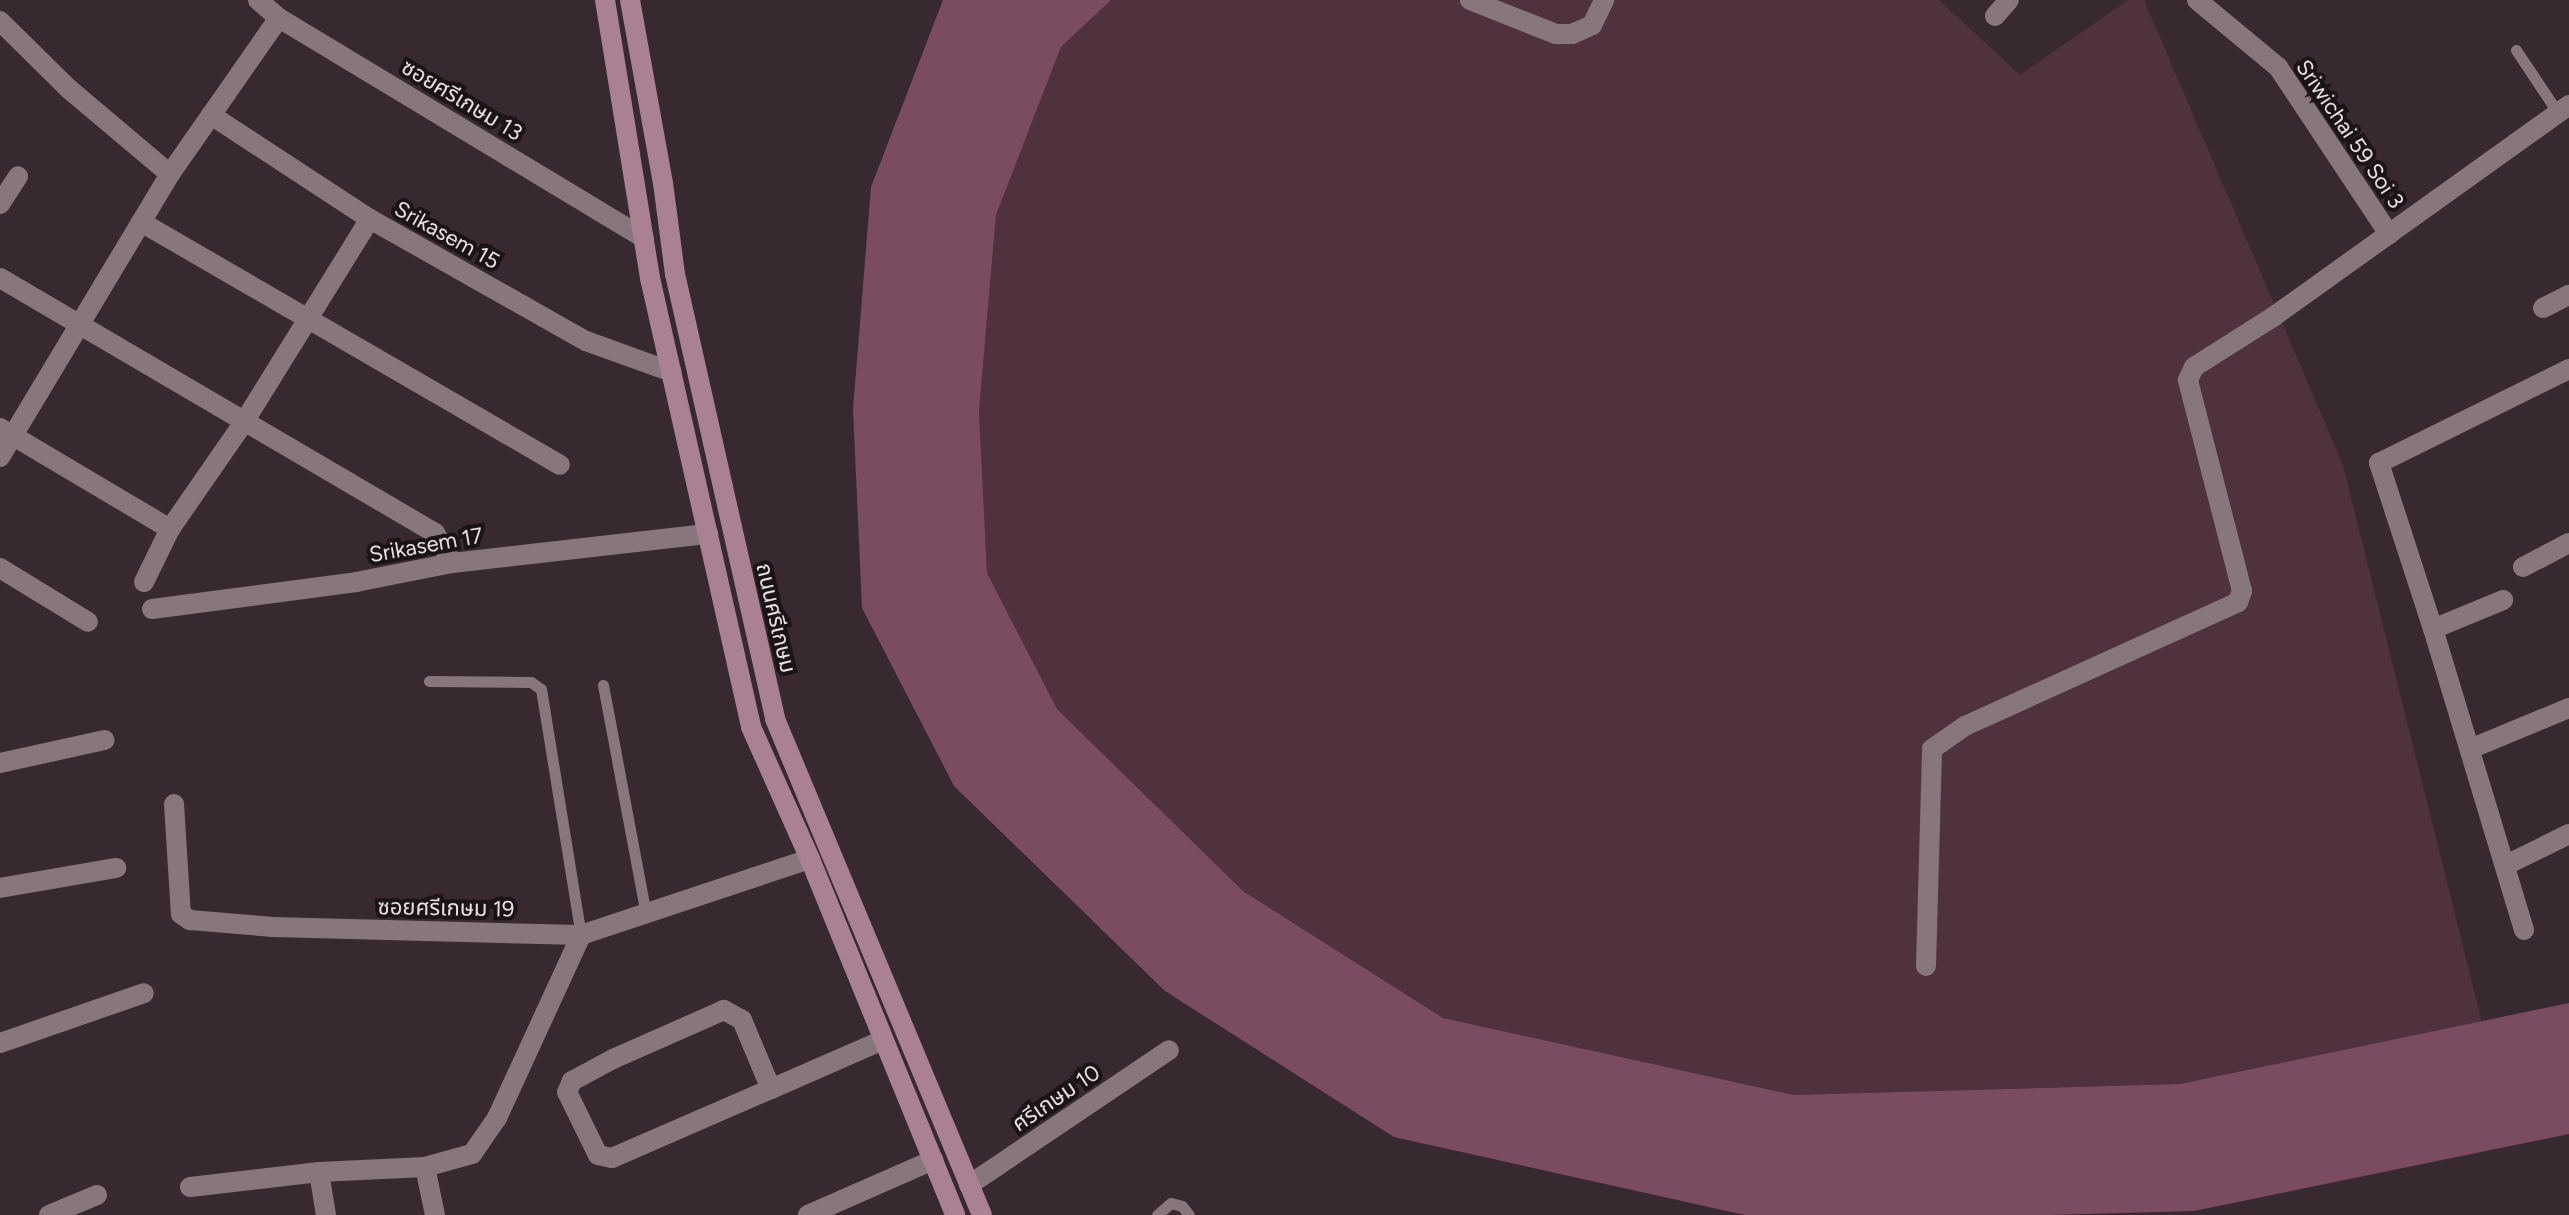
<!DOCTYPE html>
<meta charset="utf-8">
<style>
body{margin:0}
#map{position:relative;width:2569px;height:1215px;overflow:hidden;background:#37292f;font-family:Figtree,"Noto Sans Thai",sans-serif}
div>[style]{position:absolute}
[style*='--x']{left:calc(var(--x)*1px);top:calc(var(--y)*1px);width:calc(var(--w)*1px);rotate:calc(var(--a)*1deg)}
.green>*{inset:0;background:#50323f}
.water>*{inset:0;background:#7b4b61}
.service>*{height:11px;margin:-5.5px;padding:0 5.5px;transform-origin:5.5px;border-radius:5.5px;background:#87777d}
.minor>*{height:20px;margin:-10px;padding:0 10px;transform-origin:10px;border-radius:10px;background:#87777d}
.secondary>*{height:20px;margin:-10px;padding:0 10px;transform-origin:10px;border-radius:10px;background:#aa8192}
span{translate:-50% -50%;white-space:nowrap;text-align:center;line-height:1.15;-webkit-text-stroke:8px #1a1417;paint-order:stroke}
.street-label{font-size:22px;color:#eae0e4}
</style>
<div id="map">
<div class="green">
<i style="clip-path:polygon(1111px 0,1939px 0,2020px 75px,2128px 0,2144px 0,2343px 465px,2482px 1022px,2180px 1084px,1794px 1095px,1443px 1018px,1243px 891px,1057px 709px,987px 573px,979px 411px,996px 215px,1061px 47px)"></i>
</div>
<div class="water">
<i style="clip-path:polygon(943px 0,1111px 0,1061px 47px,996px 215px,979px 411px,987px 573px,1057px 709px,1243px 891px,1443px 1018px,1794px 1095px,2180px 1084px,2569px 1003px,2569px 1134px,2194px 1211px,2049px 1215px,1745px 1215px,1394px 1137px,1165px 991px,954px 786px,862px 608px,853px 409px,871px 187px)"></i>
</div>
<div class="service">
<i style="--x:2516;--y:50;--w:76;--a:56.3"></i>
<i style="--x:429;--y:681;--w:102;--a:0.6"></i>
<i style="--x:531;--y:682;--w:12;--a:35"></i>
<i style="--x:541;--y:689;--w:249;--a:80.8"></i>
<i style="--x:603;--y:685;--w:233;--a:79.4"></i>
<i style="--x:1157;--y:1215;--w:18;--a:-41"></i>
<i style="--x:1171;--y:1203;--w:11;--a:15"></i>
<i style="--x:1182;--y:1206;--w:11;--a:52"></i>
</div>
<div class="minor">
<i style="--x:258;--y:0;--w:28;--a:41"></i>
<i style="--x:279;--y:18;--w:426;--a:31.1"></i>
<i style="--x:1470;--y:0;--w:92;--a:21.6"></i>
<i style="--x:1556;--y:34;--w:16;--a:0"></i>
<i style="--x:1572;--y:34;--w:22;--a:-24"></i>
<i style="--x:1592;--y:25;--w:28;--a:-64"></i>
<i style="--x:2197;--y:0;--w:105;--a:39.6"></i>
<i style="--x:2278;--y:67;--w:201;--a:56.4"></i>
<i style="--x:1995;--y:16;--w:21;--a:-49"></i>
<i style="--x:0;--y:21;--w:97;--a:44.6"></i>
<i style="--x:69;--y:89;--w:132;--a:40.1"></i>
<i style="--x:211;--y:115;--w:190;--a:33.2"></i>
<i style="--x:370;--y:219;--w:248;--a:29.5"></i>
<i style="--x:586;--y:341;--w:91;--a:19.8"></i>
<i style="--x:0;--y:204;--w:33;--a:-57"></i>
<i style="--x:141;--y:222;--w:484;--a:30.1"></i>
<i style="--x:0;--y:278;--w:504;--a:30.38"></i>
<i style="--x:435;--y:533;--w:34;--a:60"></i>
<i style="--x:2543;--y:308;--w:29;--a:-27"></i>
<i style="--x:0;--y:428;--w:198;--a:30.7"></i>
<i style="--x:0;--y:457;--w:330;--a:-59"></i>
<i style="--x:170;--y:174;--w:190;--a:-55.1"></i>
<i style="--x:2523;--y:567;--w:52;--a:-27.6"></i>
<i style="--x:0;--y:568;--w:103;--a:31.5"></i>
<i style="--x:144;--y:582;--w:59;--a:-63.9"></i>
<i style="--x:170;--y:529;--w:130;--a:-55.3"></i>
<i style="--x:244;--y:422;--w:239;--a:-58.2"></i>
<i style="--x:152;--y:609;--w:206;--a:-7.5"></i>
<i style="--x:356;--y:582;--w:98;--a:-11.2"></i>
<i style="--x:452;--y:563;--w:258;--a:-6.5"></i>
<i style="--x:2433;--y:629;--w:76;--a:-22.5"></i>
<i style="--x:2470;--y:749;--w:107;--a:-22.5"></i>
<i style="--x:0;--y:763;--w:107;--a:-12.4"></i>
<i style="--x:174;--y:804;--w:110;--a:86.4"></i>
<i style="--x:181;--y:914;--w:11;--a:34"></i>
<i style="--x:190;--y:920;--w:83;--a:4.8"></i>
<i style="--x:273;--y:927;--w:308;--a:1.5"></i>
<i style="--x:581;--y:935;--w:241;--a:-18.4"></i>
<i style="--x:2506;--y:865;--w:70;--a:-26.2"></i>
<i style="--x:0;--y:888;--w:118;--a:-9.8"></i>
<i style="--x:2524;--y:930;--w:314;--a:-106.8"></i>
<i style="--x:2433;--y:629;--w:175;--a:-108"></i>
<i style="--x:2379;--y:463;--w:212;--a:-26.3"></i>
<i style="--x:1926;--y:966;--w:217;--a:-88.4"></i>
<i style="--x:1932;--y:749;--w:40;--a:-34.9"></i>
<i style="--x:1965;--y:726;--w:300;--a:-24.4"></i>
<i style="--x:2238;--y:602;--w:12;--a:-70"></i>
<i style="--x:2242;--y:591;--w:218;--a:-104.4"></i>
<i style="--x:2188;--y:380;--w:14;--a:-65"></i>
<i style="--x:2194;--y:367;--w:93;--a:-32.3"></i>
<i style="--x:2273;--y:317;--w:364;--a:-35.6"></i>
<i style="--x:0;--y:1043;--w:152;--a:-19.1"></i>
<i style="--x:771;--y:1089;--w:75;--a:-112.8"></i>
<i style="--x:742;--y:1020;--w:21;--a:-151"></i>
<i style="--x:724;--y:1010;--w:121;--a:156.2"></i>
<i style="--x:613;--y:1059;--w:47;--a:151.8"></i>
<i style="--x:572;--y:1081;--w:12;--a:114"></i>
<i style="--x:567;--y:1092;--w:70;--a:63.8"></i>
<i style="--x:598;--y:1155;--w:14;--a:12"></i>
<i style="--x:612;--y:1158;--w:173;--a:-23.5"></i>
<i style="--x:771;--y:1089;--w:120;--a:-23.6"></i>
<i style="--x:425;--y:1167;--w:49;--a:78.2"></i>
<i style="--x:319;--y:1172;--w:44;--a:80.8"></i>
<i style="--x:969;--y:1185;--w:241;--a:-34"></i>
<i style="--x:190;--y:1187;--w:130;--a:-6.6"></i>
<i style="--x:319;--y:1172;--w:106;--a:-2.7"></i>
<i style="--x:425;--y:1167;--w:49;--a:-15.5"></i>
<i style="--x:472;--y:1154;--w:44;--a:-55.2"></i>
<i style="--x:497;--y:1118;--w:201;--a:-65.3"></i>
<i style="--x:49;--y:1215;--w:52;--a:-22.6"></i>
<i style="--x:808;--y:1215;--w:137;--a:-23.7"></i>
</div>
<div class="secondary">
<i style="--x:605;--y:0;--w:282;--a:80.8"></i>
<i style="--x:650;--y:278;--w:460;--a:77.3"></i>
<i style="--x:751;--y:727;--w:145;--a:65.9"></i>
<i style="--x:810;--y:859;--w:384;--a:67.8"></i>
<i style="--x:630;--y:0;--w:186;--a:79.8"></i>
<i style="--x:663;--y:183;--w:92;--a:82.5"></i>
<i style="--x:675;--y:274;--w:456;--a:77.3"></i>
<i style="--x:775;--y:719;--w:537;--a:67.35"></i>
</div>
<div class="street-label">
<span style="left:462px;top:100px;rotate:31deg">ซอยศรีเกษม 13</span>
<span style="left:2350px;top:134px;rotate:56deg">Sriwichai 59 Soi 3</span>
<span style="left:447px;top:235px;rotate:29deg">Srikasem 15</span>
<span style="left:426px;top:545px;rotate:-10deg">Srikasem 17</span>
<span style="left:776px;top:618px;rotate:77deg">ถนนศรีเกษม</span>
<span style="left:446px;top:908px;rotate:1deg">ซอยศรีเกษม 19</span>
<span style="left:1056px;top:1098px;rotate:-34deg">ศรีเกษม 10</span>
</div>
</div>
